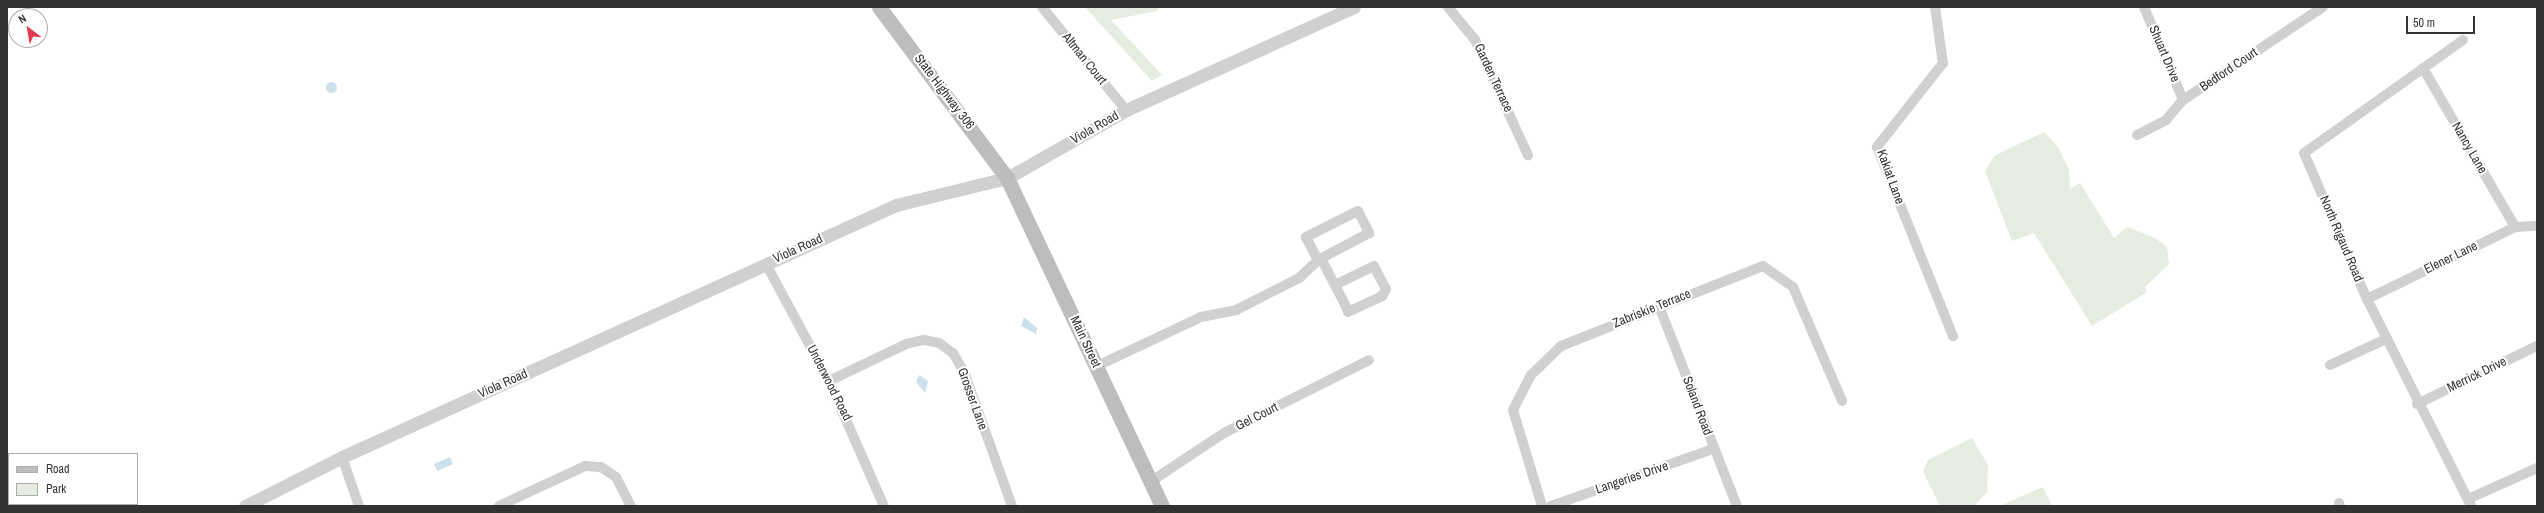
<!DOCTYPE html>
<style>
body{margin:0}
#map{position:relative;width:2544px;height:513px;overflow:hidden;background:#fff;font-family:"Archivo Narrow",sans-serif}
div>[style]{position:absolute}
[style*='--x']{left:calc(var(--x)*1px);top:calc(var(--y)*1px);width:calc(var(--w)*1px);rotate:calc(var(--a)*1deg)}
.green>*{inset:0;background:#e6ecdf}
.water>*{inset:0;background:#cce1eb}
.round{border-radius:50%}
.minor>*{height:10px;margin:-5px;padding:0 5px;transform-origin:5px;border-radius:5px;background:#d0d0d0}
.tertiary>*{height:13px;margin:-6.5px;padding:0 6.5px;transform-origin:6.5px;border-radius:6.5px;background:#d0d0d0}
.secondary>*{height:15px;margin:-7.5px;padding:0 7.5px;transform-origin:7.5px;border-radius:7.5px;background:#bdbdbd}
span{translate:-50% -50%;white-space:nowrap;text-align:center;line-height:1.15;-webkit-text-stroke:4px #fff;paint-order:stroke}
.street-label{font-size:13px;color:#333}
.frame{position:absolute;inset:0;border:8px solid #333;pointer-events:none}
.legend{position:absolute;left:8px;top:453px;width:130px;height:52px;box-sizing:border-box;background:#fff;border:1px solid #adadad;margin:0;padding:5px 7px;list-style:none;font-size:12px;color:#333}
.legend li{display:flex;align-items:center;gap:8px;height:20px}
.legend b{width:20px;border:1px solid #adadad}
.north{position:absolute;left:8px;top:8px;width:40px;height:40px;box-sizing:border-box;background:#fff;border:1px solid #adadad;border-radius:50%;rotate:329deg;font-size:11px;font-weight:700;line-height:16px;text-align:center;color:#333}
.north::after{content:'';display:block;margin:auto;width:14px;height:18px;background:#e33b51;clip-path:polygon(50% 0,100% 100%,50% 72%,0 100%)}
.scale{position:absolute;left:2406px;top:16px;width:69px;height:18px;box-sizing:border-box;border:2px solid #333;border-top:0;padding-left:5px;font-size:12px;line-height:14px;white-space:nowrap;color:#333;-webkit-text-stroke:3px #fff;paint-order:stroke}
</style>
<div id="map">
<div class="green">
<i style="clip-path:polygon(1085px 7px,1160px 7px,1157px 11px,1111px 20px,1162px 75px,1152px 81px)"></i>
<i style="clip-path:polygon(2044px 132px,2058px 147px,2069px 170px,2070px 189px,2080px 183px,2114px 238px,2127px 227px,2155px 238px,2167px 247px,2169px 264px,2145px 287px,2147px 292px,2092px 326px,2034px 233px,2012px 241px,1985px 171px,1994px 156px)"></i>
<i style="clip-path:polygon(1972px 438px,1988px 465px,1987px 492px,1974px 506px,1940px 506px,1923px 471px,1928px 460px)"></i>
<i style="clip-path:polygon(2043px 487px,2052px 506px,1999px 506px)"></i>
</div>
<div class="water">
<i class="round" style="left:325.5px;top:81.5px;width:11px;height:11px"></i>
<i style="clip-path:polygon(1024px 317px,1037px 328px,1036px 334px,1021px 326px)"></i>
<i style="clip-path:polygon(919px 375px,928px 381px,925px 393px,916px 382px)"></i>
<i style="clip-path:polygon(450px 457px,453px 464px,437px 471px,434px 464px)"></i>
</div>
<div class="minor">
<i style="--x:1042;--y:7;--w:133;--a:50.8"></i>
<i style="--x:1448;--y:7;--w:43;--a:50.7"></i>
<i style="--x:1475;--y:40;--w:127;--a:65.3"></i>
<i style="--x:1935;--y:7;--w:57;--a:81.9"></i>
<i style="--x:1943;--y:63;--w:107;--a:128.2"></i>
<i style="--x:1877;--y:147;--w:204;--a:68.1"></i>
<i style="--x:2144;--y:7;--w:101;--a:67.2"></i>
<i style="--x:2463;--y:40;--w:195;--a:144.6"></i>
<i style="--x:2304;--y:153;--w:159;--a:66.7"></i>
<i style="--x:2367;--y:299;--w:232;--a:63.3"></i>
<i style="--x:2423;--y:68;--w:184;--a:59.9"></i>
<i style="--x:2137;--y:135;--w:33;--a:-27"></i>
<i style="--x:2166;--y:120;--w:26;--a:-50"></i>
<i style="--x:2183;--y:100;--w:168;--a:-33.6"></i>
<i style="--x:1321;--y:258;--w:30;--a:63"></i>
<i style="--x:1335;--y:285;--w:25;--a:63"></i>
<i style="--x:1346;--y:307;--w:5;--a:68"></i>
<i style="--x:1348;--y:312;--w:38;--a:-25"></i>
<i style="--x:1382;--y:296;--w:8;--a:-60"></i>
<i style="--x:1386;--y:289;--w:26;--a:-118"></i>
<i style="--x:1374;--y:266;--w:43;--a:154"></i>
<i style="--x:766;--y:264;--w:133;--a:61.7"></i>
<i style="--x:829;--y:381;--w:137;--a:66.3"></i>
<i style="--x:2367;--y:299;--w:165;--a:-25.9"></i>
<i style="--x:2515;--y:227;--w:22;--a:-3"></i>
<i style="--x:1659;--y:306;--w:215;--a:68.7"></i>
<i style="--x:2330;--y:365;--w:62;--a:-24.9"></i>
<i style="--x:1097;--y:366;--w:115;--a:-25.2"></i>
<i style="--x:1201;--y:317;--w:36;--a:-11"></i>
<i style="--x:1236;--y:310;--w:71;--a:-26.9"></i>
<i style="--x:1299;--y:278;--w:26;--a:-43"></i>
<i style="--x:1318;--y:260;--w:26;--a:-118"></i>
<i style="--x:1306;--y:237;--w:58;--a:-26.6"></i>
<i style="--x:1358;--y:211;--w:25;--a:63"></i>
<i style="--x:1369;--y:233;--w:58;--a:152.1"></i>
<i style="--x:829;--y:381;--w:85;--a:-25.7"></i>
<i style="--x:906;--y:344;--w:18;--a:-13"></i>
<i style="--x:924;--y:340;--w:15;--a:11"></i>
<i style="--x:939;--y:343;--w:17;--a:36"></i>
<i style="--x:953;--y:353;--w:22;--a:60"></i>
<i style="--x:964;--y:372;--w:142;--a:70.3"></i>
<i style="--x:2417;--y:404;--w:133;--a:-25.8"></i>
<i style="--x:342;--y:457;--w:52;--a:70.9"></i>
<i style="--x:1150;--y:482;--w:89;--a:-33.5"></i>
<i style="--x:1224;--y:433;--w:162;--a:-26.7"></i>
<i style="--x:2468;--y:499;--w:76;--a:-24.2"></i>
<i style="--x:2339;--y:503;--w:3;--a:72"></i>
<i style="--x:499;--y:506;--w:95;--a:-24.9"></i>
<i style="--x:585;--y:466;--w:16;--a:4"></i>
<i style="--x:601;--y:467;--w:18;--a:34"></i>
<i style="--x:616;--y:477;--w:33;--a:63"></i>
<i style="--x:1542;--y:506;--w:100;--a:-106.8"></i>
<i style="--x:1513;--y:410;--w:39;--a:-63"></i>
<i style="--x:1531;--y:375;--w:42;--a:-44"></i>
<i style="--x:1561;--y:346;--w:217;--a:-21.6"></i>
<i style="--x:1763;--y:266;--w:37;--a:35"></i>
<i style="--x:1793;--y:287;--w:124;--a:66.7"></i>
<i style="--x:1551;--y:506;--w:172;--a:-19.4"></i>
</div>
<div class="tertiary">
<i style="--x:245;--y:506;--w:109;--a:-26.8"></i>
<i style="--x:342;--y:457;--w:609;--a:-24.46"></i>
<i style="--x:896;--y:205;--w:114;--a:-13.7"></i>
<i style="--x:1007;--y:178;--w:137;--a:-29.7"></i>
<i style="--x:1126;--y:110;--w:250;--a:-24.3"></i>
</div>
<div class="secondary">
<i style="--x:879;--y:7;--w:214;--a:53.2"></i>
<i style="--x:1007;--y:178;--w:363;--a:64.7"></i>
</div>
<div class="street-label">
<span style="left:2164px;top:54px;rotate:67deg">Shuart Drive</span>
<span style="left:1084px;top:59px;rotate:51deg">Altman Court</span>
<span style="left:2229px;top:70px;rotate:-34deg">Bedford Court</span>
<span style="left:1493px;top:78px;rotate:65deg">Garden Terrace</span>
<span style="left:944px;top:92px;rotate:53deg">State Highway 306</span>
<span style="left:1095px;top:128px;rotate:-30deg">Viola Road</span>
<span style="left:2469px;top:148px;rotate:60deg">Nancy Lane</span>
<span style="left:1890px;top:177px;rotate:70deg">Kakiat Lane</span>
<span style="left:2341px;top:239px;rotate:67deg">North Rigaud Road</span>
<span style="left:798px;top:249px;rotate:-24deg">Viola Road</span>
<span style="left:2451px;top:258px;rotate:-26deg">Elener Lane</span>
<span style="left:1652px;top:309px;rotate:-22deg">Zabriskie Terrace</span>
<span style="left:1085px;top:342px;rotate:65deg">Main Street</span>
<span style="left:2477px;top:375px;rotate:-26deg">Merrick Drive</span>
<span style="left:829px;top:383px;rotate:63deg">Underwood Road</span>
<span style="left:503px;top:384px;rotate:-24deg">Viola Road</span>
<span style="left:972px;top:399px;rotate:70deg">Grosser Lane</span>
<span style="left:1697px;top:406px;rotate:69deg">Soland Road</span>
<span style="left:1257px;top:417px;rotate:-27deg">Gel Court</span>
<span style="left:1632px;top:478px;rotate:-19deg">Langeries Drive</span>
</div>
<div class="frame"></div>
<ul class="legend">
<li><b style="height:5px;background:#bdbdbd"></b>Road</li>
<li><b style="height:11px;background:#e6ecdf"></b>Park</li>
</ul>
<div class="north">N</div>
<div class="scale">50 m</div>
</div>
